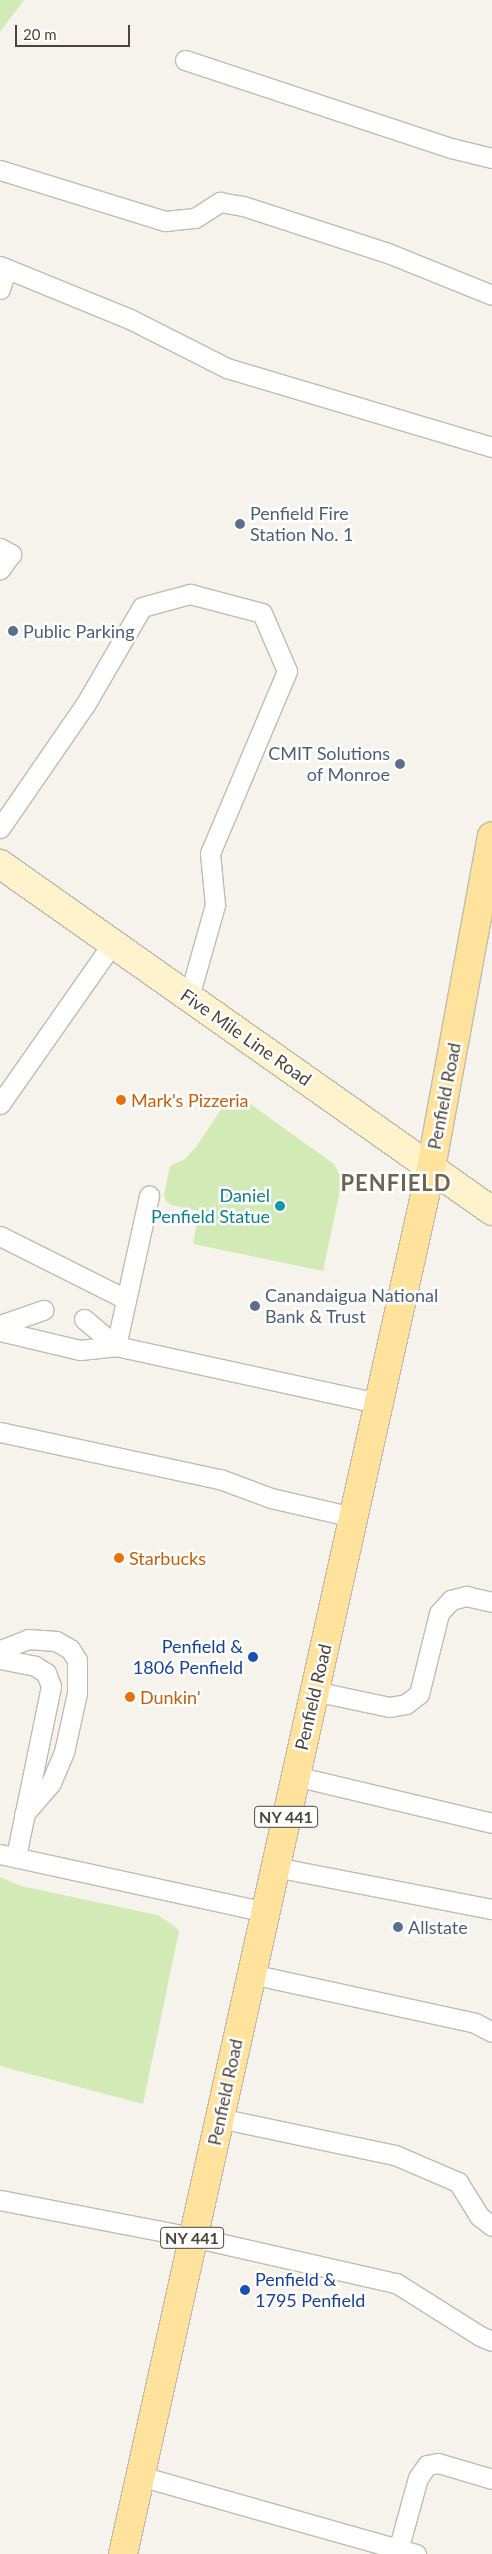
<!DOCTYPE html>
<style>
body{margin:0}
#map{position:relative;width:492px;height:2554px;overflow:hidden;background:#f6f3ec;font-family:Lato,sans-serif}
div>[style]{position:absolute}
[style*='--x']{left:calc(var(--x)*1px);top:calc(var(--y)*1px);width:calc(var(--w)*1px);rotate:calc(var(--a)*1deg)}
.green>*{inset:0;background:#d2eab5}
.roads{filter:drop-shadow(1px 0 #c2bbae) drop-shadow(-1px 0 #c2bbae) drop-shadow(0 1px #c2bbae) drop-shadow(0 -1px #c2bbae)}
.service>*{height:19px;margin:-9.5px;padding:0 9.5px;transform-origin:9.5px;border-radius:9.5px;background:#fff}
.secondary>*{height:28px;margin:-14px;padding:0 14px;transform-origin:14px;border-radius:14px;background:#fff3cd}
.primary>*{height:28px;margin:-14px;padding:0 14px;transform-origin:14px;border-radius:14px;background:#ffe39c}
.dots>*{width:14px;height:14px;translate:-50% -50%;box-sizing:border-box;border:2px solid #fff;border-radius:50%}
span{translate:-50% -50%;white-space:nowrap;text-align:center;line-height:1.15;-webkit-text-stroke:5px #fff;paint-order:stroke}
.shield-label span{padding:1px 4px;background:#fff;border:1px solid;border-radius:4px;-webkit-text-stroke-width:0}
.shield-label{font-size:16px;color:#4b4439;font-weight:700}
.service-label{font-size:18px;color:#4e5e75}
.left{translate:0 -50%;text-align:left}
.right{translate:-100% -50%;text-align:right}
.street-label{font-size:18px;color:#4b4439}
.food-label{font-size:18px;color:#c56008}
.culture-label{font-size:18px;color:#0d838f}
.transit-label{font-size:18px;color:#164399}
.district-label{font-size:22px;color:#6e6250;font-weight:700;letter-spacing:1px}
.scale{position:absolute;left:15px;top:25px;width:115px;height:22px;box-sizing:border-box;border:2px solid #4b4439;border-top:0;padding-left:6px;font-size:15px;line-height:18px;white-space:nowrap;color:#4b4439;-webkit-text-stroke:4px #fff;paint-order:stroke}
</style>
<div id="map">
<div class="green">
<i style="clip-path:polygon(0 0,24px 0,0 32px)"></i>
<i style="clip-path:polygon(230px 1096px,243px 1099px,334px 1164px,340px 1175px,340px 1191px,323px 1271px,193px 1244px,199px 1211px,171px 1205px,166px 1201px,164px 1195px,170px 1166px,185px 1159px,196px 1147px)"></i>
<i style="clip-path:polygon(0 1877px,21px 1886px,157px 1915px,173px 1925px,179px 1931px,143px 2104px,0 2066px)"></i>
</div>
<div class="roads">
<div class="service">
<i style="--x:185;--y:60;--w:280;--a:18.3"></i>
<i style="--x:451;--y:148;--w:42;--a:13.7"></i>
<i style="--x:0;--y:170;--w:173;--a:17.2"></i>
<i style="--x:165;--y:221;--w:30;--a:-6"></i>
<i style="--x:195;--y:218;--w:30;--a:-33"></i>
<i style="--x:220;--y:202;--w:23;--a:10"></i>
<i style="--x:243;--y:206;--w:152;--a:18"></i>
<i style="--x:388;--y:253;--w:112;--a:22"></i>
<i style="--x:0;--y:266;--w:140;--a:22.2"></i>
<i style="--x:130;--y:319;--w:109;--a:26.8"></i>
<i style="--x:227;--y:368;--w:277;--a:16.6"></i>
<i style="--x:0;--y:289;--w:21;--a:-73"></i>
<i style="--x:0;--y:548;--w:13;--a:29"></i>
<i style="--x:11;--y:554;--w:19;--a:126"></i>
<i style="--x:0;--y:828;--w:150;--a:-55.4"></i>
<i style="--x:85;--y:705;--w:113;--a:-59.8"></i>
<i style="--x:142;--y:607;--w:50;--a:-15.2"></i>
<i style="--x:190;--y:594;--w:74;--a:14.8"></i>
<i style="--x:262;--y:613;--w:63;--a:66.7"></i>
<i style="--x:287;--y:671;--w:198;--a:112.9"></i>
<i style="--x:210;--y:853;--w:52;--a:84.5"></i>
<i style="--x:215;--y:905;--w:96;--a:105.8"></i>
<i style="--x:0;--y:1104;--w:195;--a:-55"></i>
<i style="--x:0;--y:1236;--w:141;--a:26.6"></i>
<i style="--x:84;--y:1319;--w:42;--a:40.2"></i>
<i style="--x:0;--y:1325;--w:46;--a:-19.2"></i>
<i style="--x:0;--y:1331;--w:82;--a:13.4"></i>
<i style="--x:80;--y:1350;--w:36;--a:-6"></i>
<i style="--x:116;--y:1346;--w:268;--a:12.3"></i>
<i style="--x:116;--y:1346;--w:154;--a:-77.6"></i>
<i style="--x:0;--y:1432;--w:225;--a:12.1"></i>
<i style="--x:220;--y:1479;--w:54;--a:20.4"></i>
<i style="--x:271;--y:1498;--w:84;--a:13"></i>
<i style="--x:0;--y:1650;--w:30;--a:-21"></i>
<i style="--x:28;--y:1639;--w:28;--a:4"></i>
<i style="--x:56;--y:1641;--w:16;--a:30"></i>
<i style="--x:70;--y:1649;--w:13;--a:58"></i>
<i style="--x:77;--y:1660;--w:33;--a:90"></i>
<i style="--x:77;--y:1693;--w:60;--a:102.4"></i>
<i style="--x:64;--y:1752;--w:34;--a:113"></i>
<i style="--x:51;--y:1783;--w:41;--a:131.1"></i>
<i style="--x:0;--y:1659;--w:36;--a:11"></i>
<i style="--x:35;--y:1666;--w:13;--a:32"></i>
<i style="--x:46;--y:1673;--w:14;--a:69"></i>
<i style="--x:51;--y:1686;--w:175;--a:101.6"></i>
<i style="--x:314;--y:1691;--w:77;--a:12"></i>
<i style="--x:389;--y:1707;--w:17;--a:-10"></i>
<i style="--x:406;--y:1704;--w:16;--a:-38"></i>
<i style="--x:419;--y:1694;--w:83;--a:-76.1"></i>
<i style="--x:439;--y:1613;--w:18;--a:-47"></i>
<i style="--x:451;--y:1600;--w:16;--a:-15"></i>
<i style="--x:466;--y:1596;--w:27;--a:13"></i>
<i style="--x:295;--y:1776;--w:203;--a:13.4"></i>
<i style="--x:0;--y:1854;--w:271;--a:12.3"></i>
<i style="--x:275;--y:1867;--w:221;--a:11"></i>
<i style="--x:251;--y:1974;--w:229;--a:12.3"></i>
<i style="--x:475;--y:2023;--w:19;--a:28"></i>
<i style="--x:219;--y:2118;--w:180;--a:11.9"></i>
<i style="--x:395;--y:2155;--w:69;--a:23.2"></i>
<i style="--x:458;--y:2182;--w:40;--a:58"></i>
<i style="--x:479;--y:2216;--w:16;--a:38"></i>
<i style="--x:0;--y:2200;--w:197;--a:10.9"></i>
<i style="--x:193;--y:2237;--w:208;--a:12.8"></i>
<i style="--x:396;--y:2283;--w:99;--a:32.2"></i>
<i style="--x:480;--y:2336;--w:13;--a:23"></i>
<i style="--x:140;--y:2476;--w:287;--a:15.8"></i>
<i style="--x:397;--y:2554;--w:79;--a:-74.6"></i>
<i style="--x:418;--y:2478;--w:16;--a:-55"></i>
<i style="--x:427;--y:2465;--w:11;--a:-10"></i>
<i style="--x:438;--y:2463;--w:56;--a:16.5"></i>
</div>
<div class="secondary">
<i style="--x:0;--y:864;--w:602;--a:35.19"></i>
</div>
<div class="primary">
<i style="--x:123;--y:2554;--w:1420;--a:-77.47"></i>
<i style="--x:431;--y:1168;--w:337;--a:-79.6"></i>
</div>
</div>
<div class="dots">
<i style="left:240px;top:524px;background:#5c6f8a"></i>
<i style="left:13px;top:631px;background:#5c6f8a"></i>
<i style="left:400px;top:764px;background:#5c6f8a"></i>
<i style="left:121px;top:1100px;background:#e8710a"></i>
<i style="left:280px;top:1206px;background:#0f9aa8"></i>
<i style="left:255px;top:1306px;background:#5c6f8a"></i>
<i style="left:119px;top:1558px;background:#e8710a"></i>
<i style="left:253px;top:1657px;background:#1a4fb4"></i>
<i style="left:130px;top:1697px;background:#e8710a"></i>
<i style="left:398px;top:1927px;background:#5c6f8a"></i>
<i style="left:245px;top:2290px;background:#1a4fb4"></i>
</div>
<div class="shield-label">
<span style="left:286px;top:1817px">NY 441</span>
<span style="left:192px;top:2238px">NY 441</span>
</div>
<div class="service-label">
<span class="left" style="left:250px;top:524px">Penfield Fire<br>Station No. 1</span>
<span class="left" style="left:23px;top:631px">Public Parking</span>
<span class="right" style="left:390px;top:764px">CMIT Solutions<br>of Monroe</span>
<span class="left" style="left:265px;top:1306px">Canandaigua National<br>Bank &amp; Trust</span>
<span class="left" style="left:408px;top:1927px">Allstate</span>
</div>
<div class="street-label">
<span style="left:246px;top:1037px;rotate:35deg">Five Mile Line Road</span>
<span style="left:444px;top:1096px;rotate:-79deg">Penfield Road</span>
<span style="left:313px;top:1697px;rotate:-77deg">Penfield Road</span>
<span style="left:225px;top:2092px;rotate:-78deg">Penfield Road</span>
</div>
<div class="food-label">
<span class="left" style="left:131px;top:1100px">Mark's Pizzeria</span>
<span class="left" style="left:129px;top:1558px">Starbucks</span>
<span class="left" style="left:140px;top:1697px">Dunkin'</span>
</div>
<div class="culture-label">
<span class="right" style="left:270px;top:1206px">Daniel<br>Penfield Statue</span>
</div>
<div class="transit-label">
<span class="right" style="left:243px;top:1657px">Penfield &amp;<br>1806 Penfield</span>
<span class="left" style="left:255px;top:2290px">Penfield &amp;<br>1795 Penfield</span>
</div>
<div class="district-label">
<span style="left:396px;top:1183px">PENFIELD</span>
</div>
<div class="scale">20 m</div>
</div>
